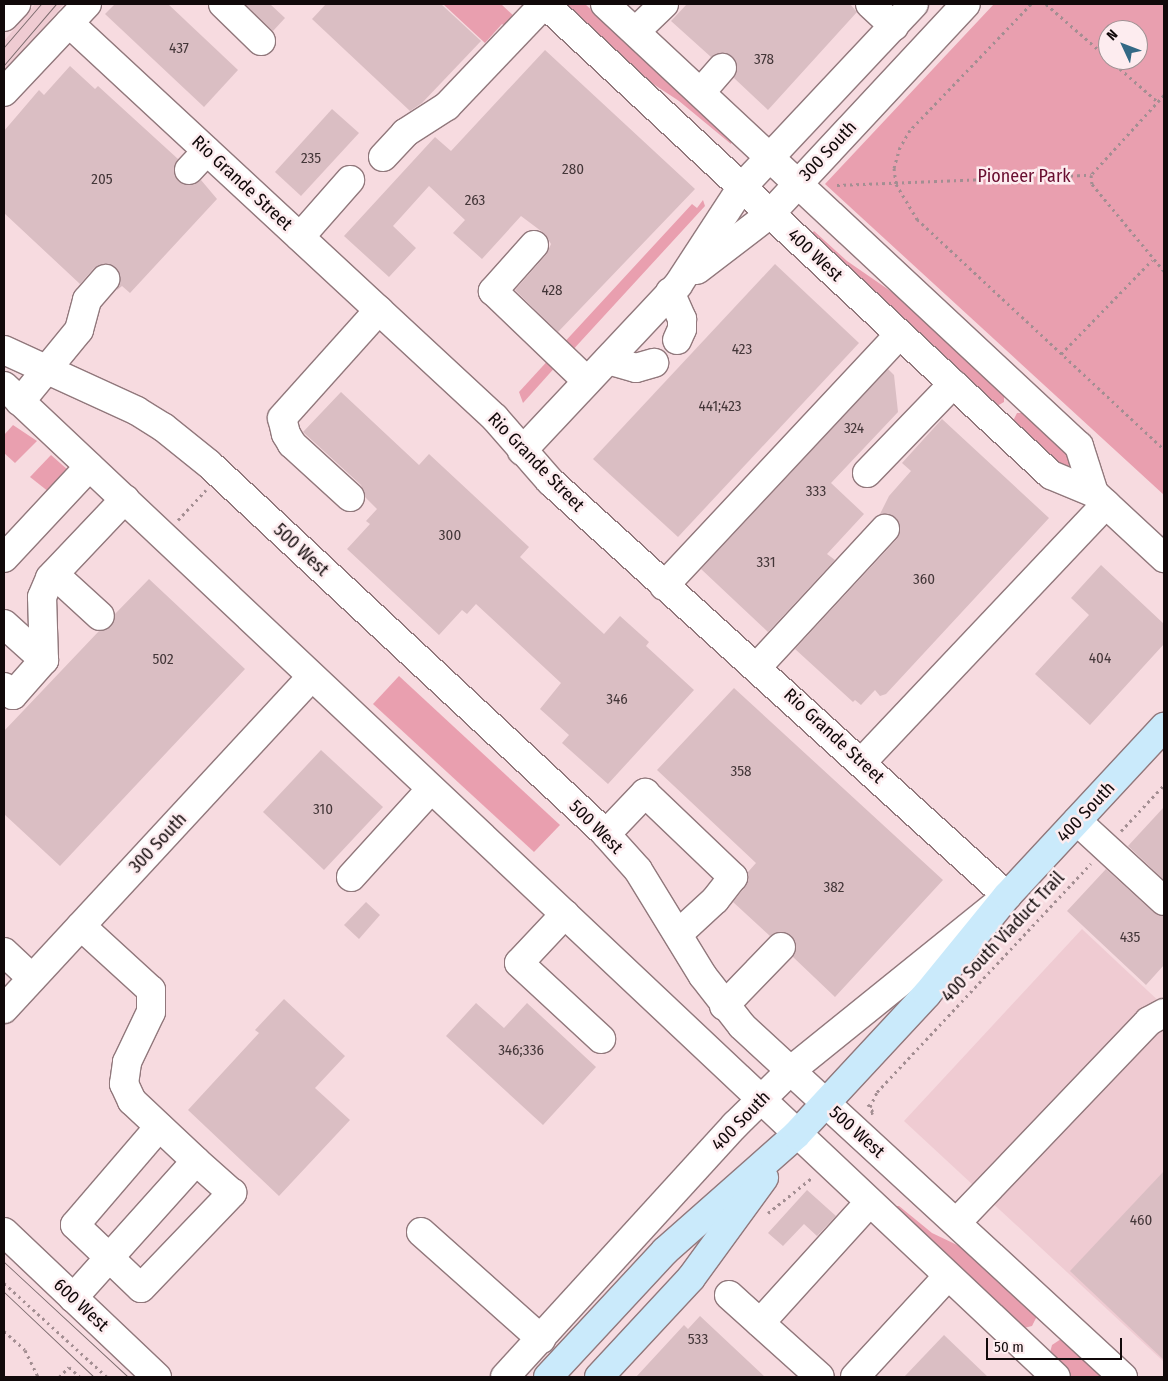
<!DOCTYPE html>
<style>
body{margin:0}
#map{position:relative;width:1168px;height:1381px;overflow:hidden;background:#f7dbe0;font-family:"Fira Sans Condensed",sans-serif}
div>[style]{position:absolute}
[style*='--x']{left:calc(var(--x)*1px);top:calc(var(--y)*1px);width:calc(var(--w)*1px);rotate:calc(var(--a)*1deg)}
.built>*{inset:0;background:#efcbd2}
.green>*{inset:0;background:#e99faf}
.building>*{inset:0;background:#dabec3}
.path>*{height:3px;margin-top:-1.5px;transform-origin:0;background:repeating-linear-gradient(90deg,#a38e92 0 2.5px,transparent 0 6.5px)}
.roads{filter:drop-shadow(1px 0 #91787c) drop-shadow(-1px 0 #91787c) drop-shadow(0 1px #91787c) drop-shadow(0 -1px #91787c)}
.minor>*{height:28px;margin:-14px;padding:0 14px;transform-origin:14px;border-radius:14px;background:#fff}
.major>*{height:28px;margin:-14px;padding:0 14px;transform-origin:14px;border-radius:14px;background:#caeafb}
.tram>*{height:1px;margin:-0.5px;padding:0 0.5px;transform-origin:0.5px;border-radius:0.5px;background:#7c6b6e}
span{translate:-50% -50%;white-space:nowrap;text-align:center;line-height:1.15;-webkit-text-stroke:5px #fdecef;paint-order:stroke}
.number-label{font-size:15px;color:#433638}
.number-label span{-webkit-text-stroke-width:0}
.street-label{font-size:18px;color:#11090a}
.park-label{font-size:18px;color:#680c2f}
.frame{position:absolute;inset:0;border:5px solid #11090a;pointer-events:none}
.north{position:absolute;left:1098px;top:20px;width:50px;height:50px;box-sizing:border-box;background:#fdecef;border:1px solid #9f9193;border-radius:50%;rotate:313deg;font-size:14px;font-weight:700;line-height:20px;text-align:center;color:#11090a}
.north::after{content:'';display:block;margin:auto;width:18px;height:22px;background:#336985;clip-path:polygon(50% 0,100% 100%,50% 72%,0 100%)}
.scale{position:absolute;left:986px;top:1338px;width:136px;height:22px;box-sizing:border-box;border:2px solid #11090a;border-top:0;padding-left:6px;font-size:15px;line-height:18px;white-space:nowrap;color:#11090a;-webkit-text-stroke:4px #fdecef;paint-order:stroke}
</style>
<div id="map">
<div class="built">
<i style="clip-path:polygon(35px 4px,64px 4px,4px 74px,4px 41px)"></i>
<i style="clip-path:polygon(1082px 929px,1164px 1006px,1164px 1362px,904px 1121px)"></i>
</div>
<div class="green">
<i style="clip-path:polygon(443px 4px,501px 4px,517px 19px,509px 29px,502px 24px,485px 43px)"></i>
<i style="clip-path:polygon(562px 4px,585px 4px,732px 140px,731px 144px,679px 101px,629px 68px)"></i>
<i style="clip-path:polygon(evenodd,994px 4px,1164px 4px,1164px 495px,825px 184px,994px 4px,1108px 30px,1138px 30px,1138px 60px,1108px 60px,1108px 30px)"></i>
<i style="clip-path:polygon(703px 200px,705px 206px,570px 353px,560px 347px,692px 204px,697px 208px)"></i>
<i style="clip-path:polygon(814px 231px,847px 261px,905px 301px,1004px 395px,1004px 402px,997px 406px,810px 236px)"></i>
<i style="clip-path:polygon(552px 356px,558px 364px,523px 403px,519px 392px)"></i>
<i style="clip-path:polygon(1017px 413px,1025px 413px,1070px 455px,1071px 465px,1063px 469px,1013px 421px)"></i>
<i style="clip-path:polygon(13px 425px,37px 441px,15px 463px,4px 453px,4px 435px)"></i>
<i style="clip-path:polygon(51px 455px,68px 470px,49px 492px,30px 477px)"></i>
<i style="clip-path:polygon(399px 676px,560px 825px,534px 852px,373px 704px)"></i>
<i style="clip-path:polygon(894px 1206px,899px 1206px,932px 1233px,976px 1254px,1037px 1316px,1032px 1326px,1020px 1329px)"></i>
<i style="clip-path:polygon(1061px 1339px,1066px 1339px,1110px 1377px,1068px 1377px,1049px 1356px,1052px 1345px)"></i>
</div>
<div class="building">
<i style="clip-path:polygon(115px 4px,168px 4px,238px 70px,204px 107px,105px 14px)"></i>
<i style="clip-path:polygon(245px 4px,270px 4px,285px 18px,273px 31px)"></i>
<i style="clip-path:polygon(326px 4px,441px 4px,481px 41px,422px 103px,410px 111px,312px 19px)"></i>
<i style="clip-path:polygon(687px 4px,850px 4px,857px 12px,768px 110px,734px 78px,737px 71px,733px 57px,725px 53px,711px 57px,671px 21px)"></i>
<i style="clip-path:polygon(545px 50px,695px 189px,558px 332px,515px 290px,546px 255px,551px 244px,545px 234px,521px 216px,482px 259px,453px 233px,465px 220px,429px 186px,393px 226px,416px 248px,389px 277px,344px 236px,435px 137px,451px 151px)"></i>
<i style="clip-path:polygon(70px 66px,95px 89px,98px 86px,178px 159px,174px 174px,179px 182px,193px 185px,201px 180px,217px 199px,130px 293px,122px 286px,117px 290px,120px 274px,107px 264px,94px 268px,80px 284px,4px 213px,4px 131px,39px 90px,44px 95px)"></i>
<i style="clip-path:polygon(332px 109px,359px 133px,301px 196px,275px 172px)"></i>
<i style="clip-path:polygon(775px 264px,859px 343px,678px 537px,593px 459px)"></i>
<i style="clip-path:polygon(888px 369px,894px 375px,898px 412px,831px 483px,864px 514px,827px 554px,835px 560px,768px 632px,701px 569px)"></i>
<i style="clip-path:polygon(341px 392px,419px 465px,429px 454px,529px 547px,520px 557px,604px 634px,620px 616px,649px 642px,646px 646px,694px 690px,608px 784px,562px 743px,569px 735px,540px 709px,561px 683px,476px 604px,467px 614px,462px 610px,439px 635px,347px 549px,370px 524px,366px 521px,377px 509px,365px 497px,361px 485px,303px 432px)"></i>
<i style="clip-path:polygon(942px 419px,1049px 518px,886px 694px,880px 696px,875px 690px,861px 705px,855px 700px,853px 702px,795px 649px,897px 539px,900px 525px,896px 518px,880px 514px,889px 496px,911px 471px,902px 463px)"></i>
<i style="clip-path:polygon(1101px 565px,1164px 624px,1164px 644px,1090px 725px,1035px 674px,1089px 615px,1071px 598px)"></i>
<i style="clip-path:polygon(149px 579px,245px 669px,60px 866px,4px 814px,4px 731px,99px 631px,111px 627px,115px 614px)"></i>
<i style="clip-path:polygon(734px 688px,943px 880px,835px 997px,793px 957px,796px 943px,791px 935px,777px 932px,770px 936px,733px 902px,746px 886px,748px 872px,756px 863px,657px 770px)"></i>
<i style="clip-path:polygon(321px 750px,383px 807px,324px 870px,263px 812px)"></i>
<i style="clip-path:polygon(1164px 807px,1164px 880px,1128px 846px)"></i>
<i style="clip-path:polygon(1106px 869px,1153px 912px,1164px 916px,1164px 965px,1146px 985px,1067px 911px)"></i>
<i style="clip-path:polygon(366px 902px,380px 915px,359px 939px,344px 925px)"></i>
<i style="clip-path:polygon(284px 999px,345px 1056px,315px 1088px,350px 1120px,279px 1196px,188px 1110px,259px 1033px,255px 1030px)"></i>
<i style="clip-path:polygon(476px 1003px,504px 1028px,527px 1003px,596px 1067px,543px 1125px,446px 1036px)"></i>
<i style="clip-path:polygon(1164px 1171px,1164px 1360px,1070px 1271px)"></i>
<i style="clip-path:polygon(807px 1190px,836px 1216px,817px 1236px,804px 1224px,783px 1246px,768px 1233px)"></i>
<i style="clip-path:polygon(700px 1316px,765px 1377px,636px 1377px,684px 1325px,688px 1329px)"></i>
<i style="clip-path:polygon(944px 1335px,988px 1377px,904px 1377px)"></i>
</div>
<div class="path">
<i style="--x:1031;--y:4;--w:175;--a:133.8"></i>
<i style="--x:910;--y:130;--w:20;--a:120"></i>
<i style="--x:900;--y:147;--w:22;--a:106"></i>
<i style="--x:894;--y:168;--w:16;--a:83"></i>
<i style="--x:896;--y:184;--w:41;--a:59"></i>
<i style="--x:917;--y:219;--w:338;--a:43"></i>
<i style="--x:1046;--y:4;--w:82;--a:41.1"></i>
<i style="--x:1110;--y:60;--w:64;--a:41.2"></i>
<i style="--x:1164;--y:95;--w:108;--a:132.4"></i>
<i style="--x:1091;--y:175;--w:9;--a:84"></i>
<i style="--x:1092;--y:184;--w:113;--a:50.4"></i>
<i style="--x:837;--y:185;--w:254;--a:-2.3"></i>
<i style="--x:1061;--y:354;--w:131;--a:-45.9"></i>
<i style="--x:178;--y:520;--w:41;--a:-47"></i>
<i style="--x:1121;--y:831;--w:63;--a:-46.9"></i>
<i style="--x:868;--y:1104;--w:9;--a:58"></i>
<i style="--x:873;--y:1112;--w:5;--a:143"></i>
<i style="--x:870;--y:1107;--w:17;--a:-65"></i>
<i style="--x:877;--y:1092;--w:313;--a:-46.9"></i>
<i style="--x:768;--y:1213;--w:58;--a:-38.7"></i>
<i style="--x:4;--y:1283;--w:139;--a:42.4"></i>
<i style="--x:4;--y:1331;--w:28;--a:42"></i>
<i style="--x:25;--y:1350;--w:30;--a:64"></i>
<i style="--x:59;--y:1377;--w:14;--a:-45"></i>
<i style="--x:69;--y:1367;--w:15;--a:42"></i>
</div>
<div class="roads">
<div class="minor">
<i style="--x:223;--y:4;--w:53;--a:44.2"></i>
<i style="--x:545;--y:4;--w:691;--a:42.95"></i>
<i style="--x:1051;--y:475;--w:47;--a:22.7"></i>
<i style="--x:1094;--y:493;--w:96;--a:42.9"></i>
<i style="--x:605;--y:4;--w:648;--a:43"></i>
<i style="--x:1079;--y:446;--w:49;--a:72.3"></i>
<i style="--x:870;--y:4;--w:33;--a:43"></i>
<i style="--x:4;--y:17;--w:18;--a:-47"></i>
<i style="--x:69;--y:23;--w:581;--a:42.84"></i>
<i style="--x:495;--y:418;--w:84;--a:48.9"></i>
<i style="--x:550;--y:481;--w:617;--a:42.24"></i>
<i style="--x:1007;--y:896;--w:279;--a:141.1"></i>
<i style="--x:790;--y:1071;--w:77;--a:135.5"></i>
<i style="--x:735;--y:1125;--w:341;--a:132.4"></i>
<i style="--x:636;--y:31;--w:39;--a:-44"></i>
<i style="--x:4;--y:92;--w:121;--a:-46.7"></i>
<i style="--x:701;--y:92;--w:32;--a:-49"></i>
<i style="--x:383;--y:157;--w:33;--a:-47"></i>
<i style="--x:405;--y:133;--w:50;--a:-32.7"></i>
<i style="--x:447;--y:106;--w:141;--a:-46.4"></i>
<i style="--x:189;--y:170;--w:26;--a:-47"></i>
<i style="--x:300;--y:237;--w:76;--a:-48.7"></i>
<i style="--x:534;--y:245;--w:62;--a:131.7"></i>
<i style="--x:493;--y:291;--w:130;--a:43.8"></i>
<i style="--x:697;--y:270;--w:92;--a:-37.5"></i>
<i style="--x:770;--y:214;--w:287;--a:-47"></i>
<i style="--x:670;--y:292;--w:30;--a:66"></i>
<i style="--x:682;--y:319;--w:10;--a:90"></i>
<i style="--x:682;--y:329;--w:12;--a:114"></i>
<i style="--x:4;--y:350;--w:146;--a:24.6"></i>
<i style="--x:137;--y:411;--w:31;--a:32"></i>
<i style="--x:163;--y:427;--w:59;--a:38.8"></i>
<i style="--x:209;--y:464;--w:538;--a:42.97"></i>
<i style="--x:603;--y:831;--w:52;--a:48.1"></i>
<i style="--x:638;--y:870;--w:124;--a:58.5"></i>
<i style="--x:703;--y:976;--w:63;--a:52"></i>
<i style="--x:742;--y:1026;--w:518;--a:42.65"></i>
<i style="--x:608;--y:360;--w:29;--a:16"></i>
<i style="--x:636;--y:368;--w:19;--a:-16"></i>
<i style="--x:4;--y:386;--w:1445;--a:43.29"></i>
<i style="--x:20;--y:402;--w:93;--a:-50.7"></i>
<i style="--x:79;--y:330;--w:31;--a:-75"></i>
<i style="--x:87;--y:300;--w:28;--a:-49"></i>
<i style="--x:522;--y:451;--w:228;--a:-46.8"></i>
<i style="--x:678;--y:285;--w:117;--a:-56.9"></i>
<i style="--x:742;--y:187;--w:251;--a:-46.8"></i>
<i style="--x:867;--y:473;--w:124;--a:-46"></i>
<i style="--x:350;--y:497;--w:79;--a:-137.6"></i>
<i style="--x:292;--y:444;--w:12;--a:-121"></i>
<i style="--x:286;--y:434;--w:16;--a:-104"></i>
<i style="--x:282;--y:418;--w:145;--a:-48.1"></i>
<i style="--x:4;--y:558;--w:125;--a:-47"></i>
<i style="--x:54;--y:574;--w:62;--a:42.4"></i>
<i style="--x:664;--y:586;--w:344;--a:-46.9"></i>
<i style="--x:4;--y:624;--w:54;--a:42"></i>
<i style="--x:758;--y:666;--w:187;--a:-47.2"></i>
<i style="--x:4;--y:687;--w:12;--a:42"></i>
<i style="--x:13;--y:695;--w:47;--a:-48.5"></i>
<i style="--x:44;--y:660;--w:63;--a:-91.8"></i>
<i style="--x:42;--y:597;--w:21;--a:-67"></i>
<i style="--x:50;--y:578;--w:109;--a:-46.5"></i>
<i style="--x:862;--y:762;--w:355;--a:-46.6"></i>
<i style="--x:1077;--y:821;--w:118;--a:42.6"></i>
<i style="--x:606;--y:834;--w:57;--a:-46.4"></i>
<i style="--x:645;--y:793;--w:122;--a:43.7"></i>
<i style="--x:733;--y:877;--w:29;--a:128"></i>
<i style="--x:715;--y:900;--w:50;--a:137.4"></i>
<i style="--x:351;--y:877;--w:119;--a:-47.7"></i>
<i style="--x:565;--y:914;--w:67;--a:133.2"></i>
<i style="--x:519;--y:963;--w:112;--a:42.8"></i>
<i style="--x:4;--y:952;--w:38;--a:43"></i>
<i style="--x:724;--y:1006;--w:82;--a:-46"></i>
<i style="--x:4;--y:1009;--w:452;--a:-47.2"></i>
<i style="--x:159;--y:1127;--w:129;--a:130.6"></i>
<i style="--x:75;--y:1225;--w:91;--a:43.7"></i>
<i style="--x:141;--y:1288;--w:132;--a:-46.2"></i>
<i style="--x:232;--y:1193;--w:48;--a:-138.4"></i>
<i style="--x:957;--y:1222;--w:278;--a:-46.3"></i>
<i style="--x:1149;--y:1021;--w:17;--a:-28"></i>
<i style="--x:4;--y:1232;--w:211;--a:43.5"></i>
<i style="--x:421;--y:1232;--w:161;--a:41.7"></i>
<i style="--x:729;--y:1295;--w:122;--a:42"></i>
<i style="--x:73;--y:1298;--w:184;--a:-48.1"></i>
<i style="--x:196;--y:1161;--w:88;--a:-136.8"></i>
<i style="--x:132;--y:1101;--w:19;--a:-115"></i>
<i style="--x:124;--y:1084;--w:22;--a:-82"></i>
<i style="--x:127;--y:1062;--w:55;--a:-64.4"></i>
<i style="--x:151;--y:1012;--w:22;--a:-90"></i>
<i style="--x:151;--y:990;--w:95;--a:-137.6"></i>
<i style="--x:760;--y:1323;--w:162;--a:-47.8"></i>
<i style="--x:855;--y:1377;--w:136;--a:-47.4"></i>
</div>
<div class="major">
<i style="--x:548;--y:1377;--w:172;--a:-47.1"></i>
<i style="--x:665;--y:1251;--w:175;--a:-41.5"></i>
<i style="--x:796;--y:1135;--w:192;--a:-47.1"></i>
<i style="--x:927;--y:994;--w:127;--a:-50.8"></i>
<i style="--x:1007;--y:896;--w:231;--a:-47.1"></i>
<i style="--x:599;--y:1377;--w:135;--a:-47.1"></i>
<i style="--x:691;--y:1278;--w:124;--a:-53.9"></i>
</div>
</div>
<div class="tram">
<i style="--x:4;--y:47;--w:57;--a:-49.3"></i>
<i style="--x:4;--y:65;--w:80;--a:-49.6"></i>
<i style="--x:4;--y:1262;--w:169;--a:42.8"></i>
<i style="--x:4;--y:1292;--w:124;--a:43.4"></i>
</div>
<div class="number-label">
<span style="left:179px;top:49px">437</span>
<span style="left:764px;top:60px">378</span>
<span style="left:311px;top:159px">235</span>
<span style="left:573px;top:170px">280</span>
<span style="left:102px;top:180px">205</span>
<span style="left:475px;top:201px">263</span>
<span style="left:552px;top:291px">428</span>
<span style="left:742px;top:350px">423</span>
<span style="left:720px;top:407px">441;423</span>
<span style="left:854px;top:429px">324</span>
<span style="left:816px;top:492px">333</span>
<span style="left:450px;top:536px">300</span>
<span style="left:766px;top:563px">331</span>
<span style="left:924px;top:580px">360</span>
<span style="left:1100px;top:659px">404</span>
<span style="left:163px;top:660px">502</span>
<span style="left:617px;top:700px">346</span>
<span style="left:741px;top:772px">358</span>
<span style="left:323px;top:810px">310</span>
<span style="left:834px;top:888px">382</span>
<span style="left:1130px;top:938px">435</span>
<span style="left:521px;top:1051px">346;336</span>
<span style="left:1141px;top:1221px">460</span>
<span style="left:698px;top:1340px">533</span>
</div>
<div class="street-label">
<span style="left:828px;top:151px;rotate:-47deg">300 South</span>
<span style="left:242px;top:183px;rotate:43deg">Rio Grande Street</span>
<span style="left:815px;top:255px;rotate:43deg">400 West</span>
<span style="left:536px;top:462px;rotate:46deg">Rio Grande Street</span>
<span style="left:301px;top:550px;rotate:43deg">500 West</span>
<span style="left:834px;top:736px;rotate:43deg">Rio Grande Street</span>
<span style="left:1086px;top:812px;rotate:-47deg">400 South</span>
<span style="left:596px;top:827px;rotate:45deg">500 West</span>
<span style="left:158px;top:843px;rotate:-47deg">300 South</span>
<span style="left:1003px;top:937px;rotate:-47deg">400 South Viaduct Trail</span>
<span style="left:741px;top:1121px;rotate:-46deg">400 South</span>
<span style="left:857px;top:1132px;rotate:42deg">500 West</span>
<span style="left:81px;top:1305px;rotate:43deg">600 West</span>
</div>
<div class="park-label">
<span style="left:1024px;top:176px">Pioneer Park</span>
</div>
<div class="frame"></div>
<div class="north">N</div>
<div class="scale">50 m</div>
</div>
